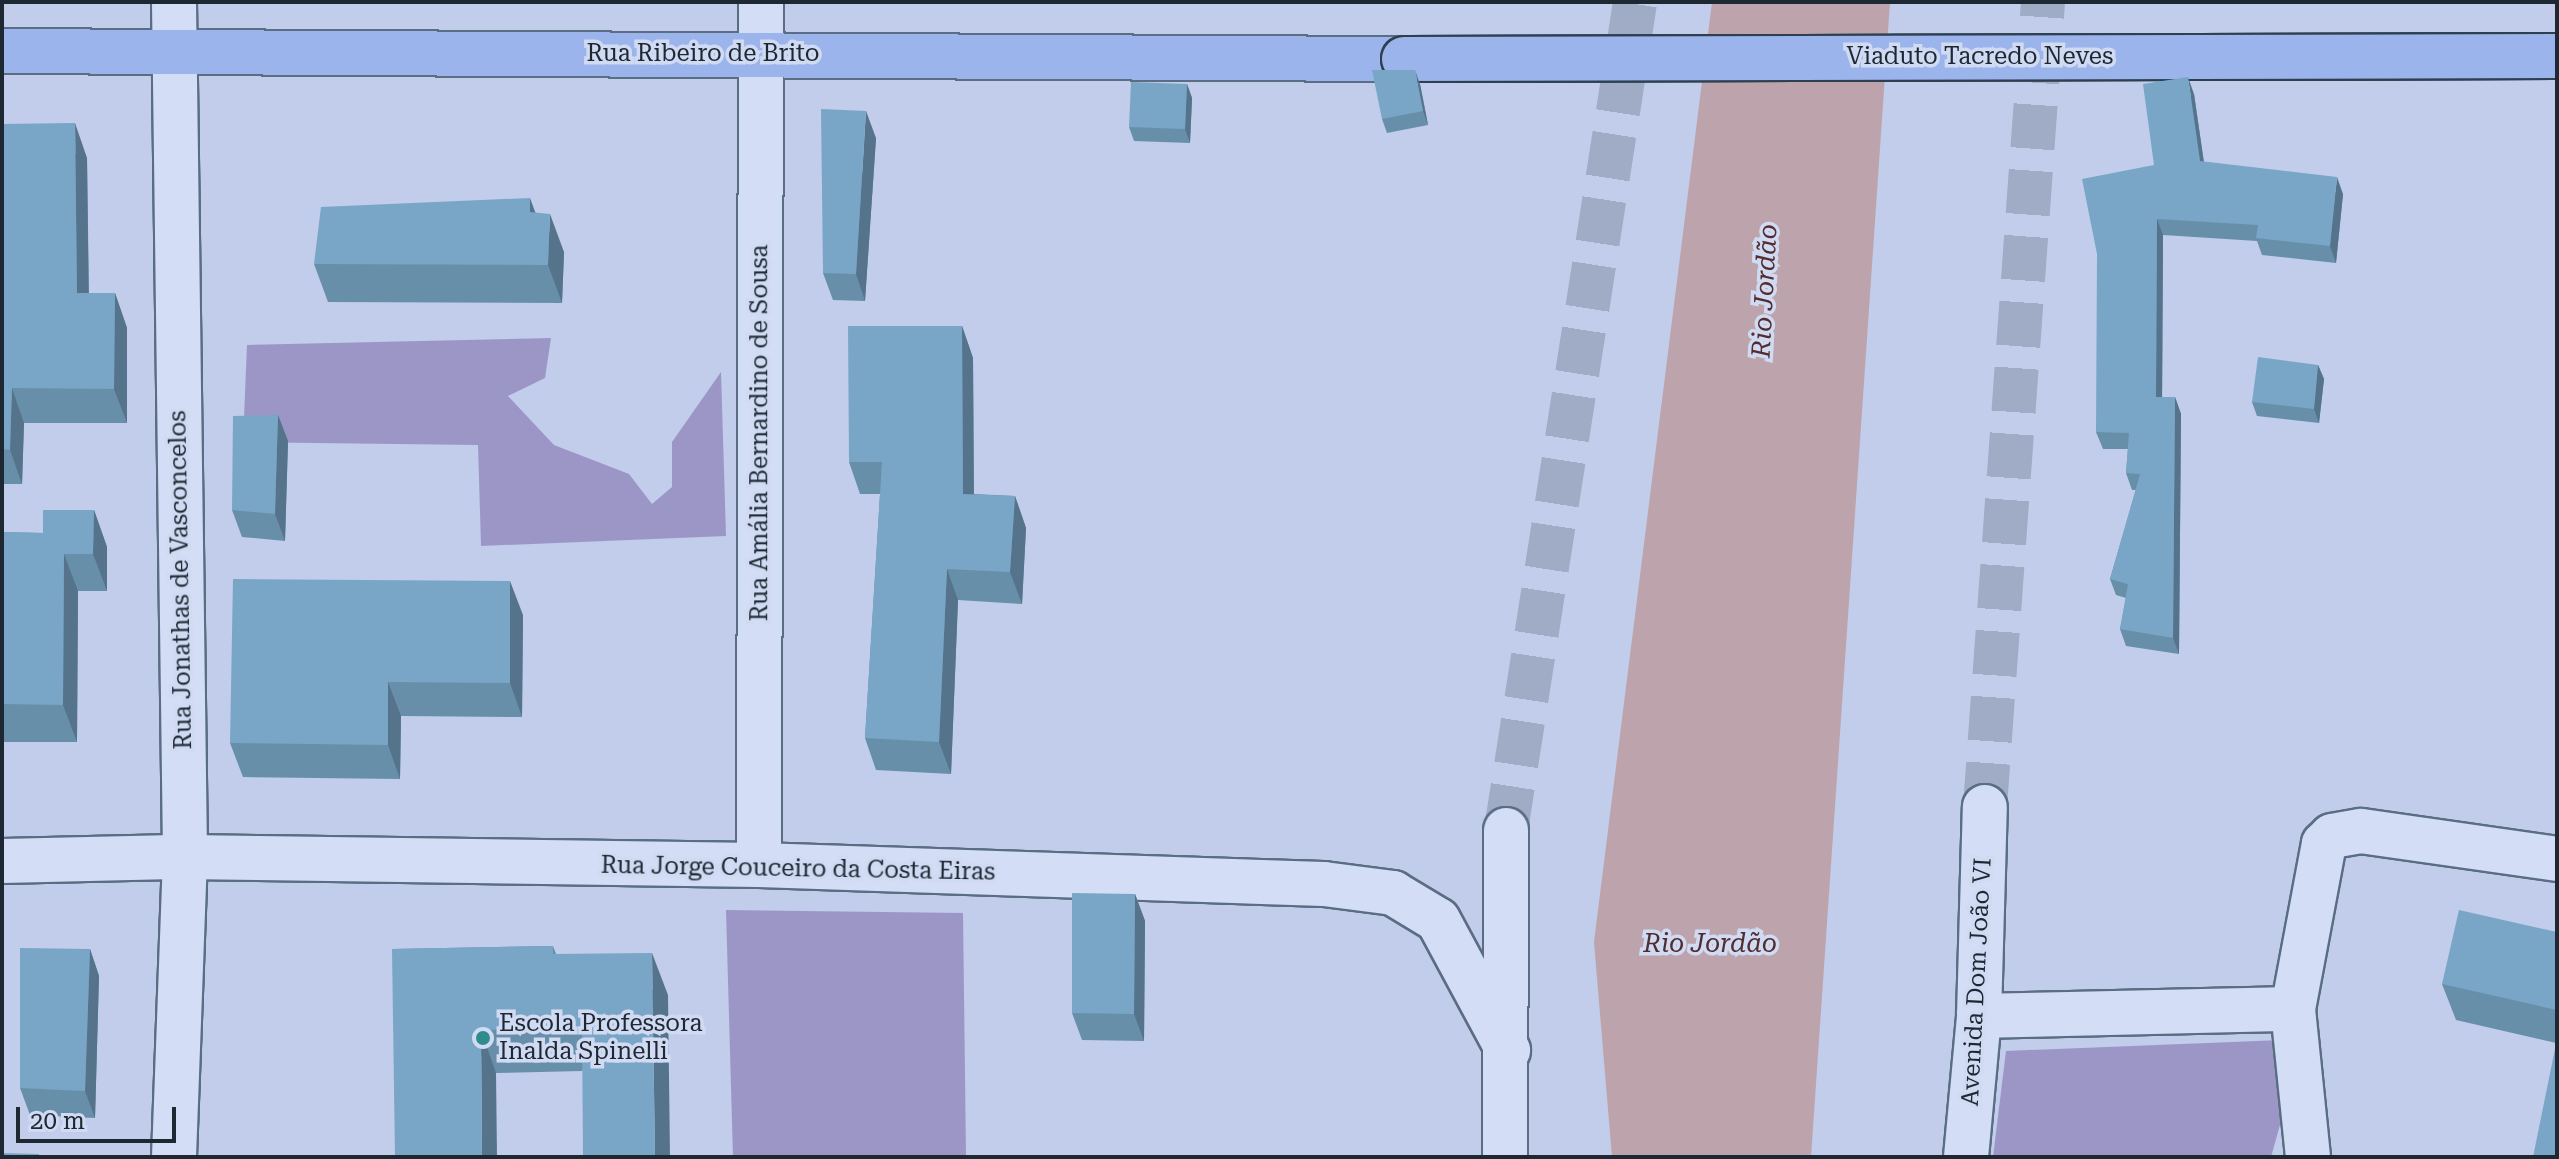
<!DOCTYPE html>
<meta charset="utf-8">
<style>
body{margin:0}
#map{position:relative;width:2559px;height:1159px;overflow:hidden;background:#c1cdea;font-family:"Roboto Serif",serif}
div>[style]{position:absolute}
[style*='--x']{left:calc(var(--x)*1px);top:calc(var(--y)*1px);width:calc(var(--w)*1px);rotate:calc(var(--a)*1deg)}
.green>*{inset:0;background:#9c96c7}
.water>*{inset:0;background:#bda3ab}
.secondary-tunnel>*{height:44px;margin-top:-22px;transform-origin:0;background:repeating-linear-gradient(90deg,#a0acc5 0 44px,transparent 0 66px)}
.roads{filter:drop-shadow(2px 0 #5a6d82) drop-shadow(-2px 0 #5a6d82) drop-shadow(0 2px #5a6d82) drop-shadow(0 -2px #5a6d82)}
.minor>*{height:44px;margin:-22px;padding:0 22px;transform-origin:22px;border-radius:22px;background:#d3def6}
.secondary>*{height:44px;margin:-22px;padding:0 22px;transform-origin:22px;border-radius:22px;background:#d3def6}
.primary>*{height:44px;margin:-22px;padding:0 22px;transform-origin:22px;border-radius:22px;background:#9bb4ec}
.bridges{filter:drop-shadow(2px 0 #2e4050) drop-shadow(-2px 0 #2e4050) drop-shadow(0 2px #2e4050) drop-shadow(0 -2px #2e4050)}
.primary-bridge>*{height:44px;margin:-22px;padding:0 22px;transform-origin:22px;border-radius:22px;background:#9bb4ec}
.wall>*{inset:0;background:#688faa}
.shaded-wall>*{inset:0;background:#55748b}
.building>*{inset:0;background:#79a6c6}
.dots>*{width:22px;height:22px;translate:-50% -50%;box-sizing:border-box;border:4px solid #d0daf2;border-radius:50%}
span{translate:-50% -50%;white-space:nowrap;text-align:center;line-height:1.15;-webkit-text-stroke:7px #d0daf2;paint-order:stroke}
.street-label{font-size:24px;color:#1d2833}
.poi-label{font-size:24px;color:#1d2833}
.left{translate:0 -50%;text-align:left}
.water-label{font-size:26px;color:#522d30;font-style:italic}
.frame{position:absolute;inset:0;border:4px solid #1d2833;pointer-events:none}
.scale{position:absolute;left:16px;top:1107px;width:160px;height:36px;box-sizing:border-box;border:4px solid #1d2833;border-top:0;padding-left:10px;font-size:24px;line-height:28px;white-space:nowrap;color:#1d2833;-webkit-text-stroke:6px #d0daf2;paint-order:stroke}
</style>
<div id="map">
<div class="green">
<i style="clip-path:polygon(551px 338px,545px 378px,508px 396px,554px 445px,629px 474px,652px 504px,672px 487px,672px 442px,721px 372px,726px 536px,481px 546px,478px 445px,243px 442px,247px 345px)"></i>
<i style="clip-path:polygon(726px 910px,963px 913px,966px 1157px,733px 1157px)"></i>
<i style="clip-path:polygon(2304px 1039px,2271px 1157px,1993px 1157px,2006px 1051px)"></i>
</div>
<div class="water">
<i style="clip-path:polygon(1712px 2px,1890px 2px,1811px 1157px,1612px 1157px,1594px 942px)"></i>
</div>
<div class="secondary-tunnel">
<i style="--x:1985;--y:807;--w:807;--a:-85.88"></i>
<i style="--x:1506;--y:830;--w:838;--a:-81.14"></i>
</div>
<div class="roads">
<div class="minor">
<i style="--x:174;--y:2;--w:855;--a:89.26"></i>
<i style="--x:185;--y:857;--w:300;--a:92.1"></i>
<i style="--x:2;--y:861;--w:183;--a:-1.3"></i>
<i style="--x:185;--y:857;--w:574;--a:0.8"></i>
<i style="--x:759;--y:865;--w:565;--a:1.93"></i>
<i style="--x:1324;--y:884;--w:70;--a:7.4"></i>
<i style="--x:1393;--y:893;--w:52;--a:31"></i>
<i style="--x:1438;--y:920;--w:148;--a:61.7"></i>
<i style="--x:759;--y:865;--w:863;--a:-89.87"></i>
<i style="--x:1979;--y:1016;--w:314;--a:-1.3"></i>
<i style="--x:2308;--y:1157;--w:149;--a:-95.8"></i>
<i style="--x:2293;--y:1009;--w:168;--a:-79.4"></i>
<i style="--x:2324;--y:844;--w:11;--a:-45"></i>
<i style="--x:2332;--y:836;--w:29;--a:-10"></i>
<i style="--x:2361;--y:831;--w:198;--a:8.1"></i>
</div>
<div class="secondary">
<i style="--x:1505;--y:1157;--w:327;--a:-89.8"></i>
<i style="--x:1966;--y:1157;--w:142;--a:-84.7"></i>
<i style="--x:1979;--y:1016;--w:209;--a:-88.4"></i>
</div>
<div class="primary">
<i style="--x:2;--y:51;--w:1402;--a:0.33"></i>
</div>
</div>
<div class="bridges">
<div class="primary-bridge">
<i style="--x:1404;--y:59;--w:1153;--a:-0.15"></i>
</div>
</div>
<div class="wall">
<i style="clip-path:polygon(1187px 84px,1192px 98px,1190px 143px,1134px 141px,1129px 127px)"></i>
<i style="clip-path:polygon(1420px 84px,1428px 125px,1387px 133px,1382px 119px)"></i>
<i style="clip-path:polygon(2194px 94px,2204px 162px,2343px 194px,2336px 263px,2262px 255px,2257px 241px,2163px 235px,2162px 397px,2175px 397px,2181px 414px,2179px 654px,2126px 646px,2120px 629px,2126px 598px,2116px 595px,2110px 579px,2136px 490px,2132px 490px,2126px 473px,2128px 449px,2103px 449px,2096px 432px,2154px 165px)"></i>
<i style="clip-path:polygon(2px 124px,87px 158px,89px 293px,115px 293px,127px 328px,127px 423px,24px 423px,22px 484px,2px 484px)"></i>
<i style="clip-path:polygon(876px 138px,865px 301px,833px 300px,823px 273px)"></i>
<i style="clip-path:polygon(536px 213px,564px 252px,562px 303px,328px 302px,314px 264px)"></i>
<i style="clip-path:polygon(962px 326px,973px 358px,974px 494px,1015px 496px,1026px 528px,1022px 604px,958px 600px,951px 774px,876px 770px,865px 738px,880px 494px,860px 494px,849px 462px)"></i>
<i style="clip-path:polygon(2318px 365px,2324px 379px,2319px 423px,2257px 416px,2252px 402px)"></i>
<i style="clip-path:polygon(278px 415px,288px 441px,285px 541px,242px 537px,232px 510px)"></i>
<i style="clip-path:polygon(94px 510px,107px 547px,107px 591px,78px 591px,77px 742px,2px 742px,2px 532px,43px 533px)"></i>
<i style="clip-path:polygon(523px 615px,522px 717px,401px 716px,400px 779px,243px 777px,230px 743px)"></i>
<i style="clip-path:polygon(1135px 894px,1145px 921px,1144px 1041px,1082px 1040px,1072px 1013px)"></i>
<i style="clip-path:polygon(2557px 932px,2557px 1157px,2556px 1043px,2456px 1020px,2442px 984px)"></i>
<i style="clip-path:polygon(553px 946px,556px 954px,668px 995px,582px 1071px,496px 1073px,392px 949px)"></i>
<i style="clip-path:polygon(90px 949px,99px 976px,95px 1118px,30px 1115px,20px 1088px)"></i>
</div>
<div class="shaded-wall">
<i style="clip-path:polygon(1415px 70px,1420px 84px,1428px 125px,1423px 111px)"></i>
<i style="clip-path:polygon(2188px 77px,2194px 94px,2206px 178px,2200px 161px)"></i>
<i style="clip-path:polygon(1187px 84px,1192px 98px,1190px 143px,1185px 129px)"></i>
<i style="clip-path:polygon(866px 111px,876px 138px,865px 301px,856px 274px)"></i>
<i style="clip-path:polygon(75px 123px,87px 158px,89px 328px,77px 293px)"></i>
<i style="clip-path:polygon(2337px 177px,2343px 194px,2336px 263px,2330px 246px)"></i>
<i style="clip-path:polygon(530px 198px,544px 236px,530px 212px)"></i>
<i style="clip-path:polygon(550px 214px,564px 252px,562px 303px,548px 265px)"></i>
<i style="clip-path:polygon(2157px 219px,2163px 235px,2162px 414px,2156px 397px)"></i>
<i style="clip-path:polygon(115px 293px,127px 328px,127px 423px,114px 389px)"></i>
<i style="clip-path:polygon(962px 326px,973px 358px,974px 526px,963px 494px)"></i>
<i style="clip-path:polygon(2318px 365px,2324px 379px,2319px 423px,2314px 409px)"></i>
<i style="clip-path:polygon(12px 388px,24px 423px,22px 484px,10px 450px)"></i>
<i style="clip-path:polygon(2175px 397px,2181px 414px,2179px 654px,2173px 638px)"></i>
<i style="clip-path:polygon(278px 415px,288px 441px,285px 541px,275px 514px)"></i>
<i style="clip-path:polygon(1015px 496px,1026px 528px,1022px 604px,1010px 572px)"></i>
<i style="clip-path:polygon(94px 510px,107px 547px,107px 591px,93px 554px)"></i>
<i style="clip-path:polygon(64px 554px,78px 591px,77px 742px,63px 705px)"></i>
<i style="clip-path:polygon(947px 569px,958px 600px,951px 774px,939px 742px)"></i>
<i style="clip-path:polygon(510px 581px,523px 615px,522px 717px,510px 683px)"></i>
<i style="clip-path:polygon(388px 682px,401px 716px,400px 779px,388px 745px)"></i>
<i style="clip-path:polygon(1135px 894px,1145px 921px,1144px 1041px,1134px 1014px)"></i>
<i style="clip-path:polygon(90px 949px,99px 976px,95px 1118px,85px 1091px)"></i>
<i style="clip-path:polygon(652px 953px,668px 995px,670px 1157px,655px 1157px)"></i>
<i style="clip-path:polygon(481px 1030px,496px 1073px,497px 1157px,482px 1157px)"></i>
</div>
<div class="building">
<i style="clip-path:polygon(1372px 70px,1415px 70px,1423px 111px,1382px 119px)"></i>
<i style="clip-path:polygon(2188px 77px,2200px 161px,2337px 177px,2330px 246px,2256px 238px,2258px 225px,2157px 219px,2156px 397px,2175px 397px,2173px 638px,2120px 629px,2128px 584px,2110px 579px,2140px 474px,2126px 473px,2129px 433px,2096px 432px,2097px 254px,2082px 179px,2154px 165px,2143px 84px)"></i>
<i style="clip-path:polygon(1131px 82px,1187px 84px,1185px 129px,1129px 127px)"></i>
<i style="clip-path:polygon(821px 109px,866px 111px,856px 274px,823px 273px)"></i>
<i style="clip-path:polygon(75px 123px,77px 293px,115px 293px,114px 389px,12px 388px,10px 450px,2px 449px,2px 124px)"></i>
<i style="clip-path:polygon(530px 198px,530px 212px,550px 214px,548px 265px,314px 264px,321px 207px)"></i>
<i style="clip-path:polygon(848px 326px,962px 326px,963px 494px,1015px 496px,1010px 572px,947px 569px,939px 742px,865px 738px,882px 462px,849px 462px)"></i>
<i style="clip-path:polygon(2258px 357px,2318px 365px,2314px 409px,2252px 402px)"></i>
<i style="clip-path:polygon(278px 415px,275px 514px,232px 510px,233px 416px)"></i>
<i style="clip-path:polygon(43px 510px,94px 510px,93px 554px,64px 554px,63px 705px,2px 704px,2px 532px,43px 533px)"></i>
<i style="clip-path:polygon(233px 579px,510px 581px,510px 683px,388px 682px,388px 745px,230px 743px)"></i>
<i style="clip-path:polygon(1072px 893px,1135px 894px,1134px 1014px,1072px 1013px)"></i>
<i style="clip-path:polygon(2459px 910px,2557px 932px,2557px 1010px,2442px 984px)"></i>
<i style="clip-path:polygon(553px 946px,553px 954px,652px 953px,655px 1157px,583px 1157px,582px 1028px,481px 1030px,482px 1157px,395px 1157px,392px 949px)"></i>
<i style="clip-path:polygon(20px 948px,90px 949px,85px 1091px,20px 1088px)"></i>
<i style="clip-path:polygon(2557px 1039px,2557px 1157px,2533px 1157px)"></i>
<i style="clip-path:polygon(2px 1153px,39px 1154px,39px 1157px,2px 1157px)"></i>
</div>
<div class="dots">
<i style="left:483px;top:1038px;background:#2e8d8c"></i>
</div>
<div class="street-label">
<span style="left:703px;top:54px">Rua Ribeiro de Brito</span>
<span style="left:1980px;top:57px">Viaduto Tacredo Neves</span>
<span style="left:760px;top:433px;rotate:-90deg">Rua Amália Bernardino de Sousa</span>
<span style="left:181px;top:580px;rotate:-91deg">Rua Jonathas de Vasconcelos</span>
<span style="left:798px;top:869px;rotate:1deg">Rua Jorge Couceiro da Costa Eiras</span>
<span style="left:1977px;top:982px;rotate:-87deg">Avenida Dom João VI</span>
</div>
<div class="poi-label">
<span class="left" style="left:499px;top:1038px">Escola Professora<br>Inalda Spinelli</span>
</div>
<div class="water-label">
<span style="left:1765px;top:291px;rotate:-87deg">Rio Jordão</span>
<span style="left:1710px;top:944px">Rio Jordão</span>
</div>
<div class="frame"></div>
<div class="scale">20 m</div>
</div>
